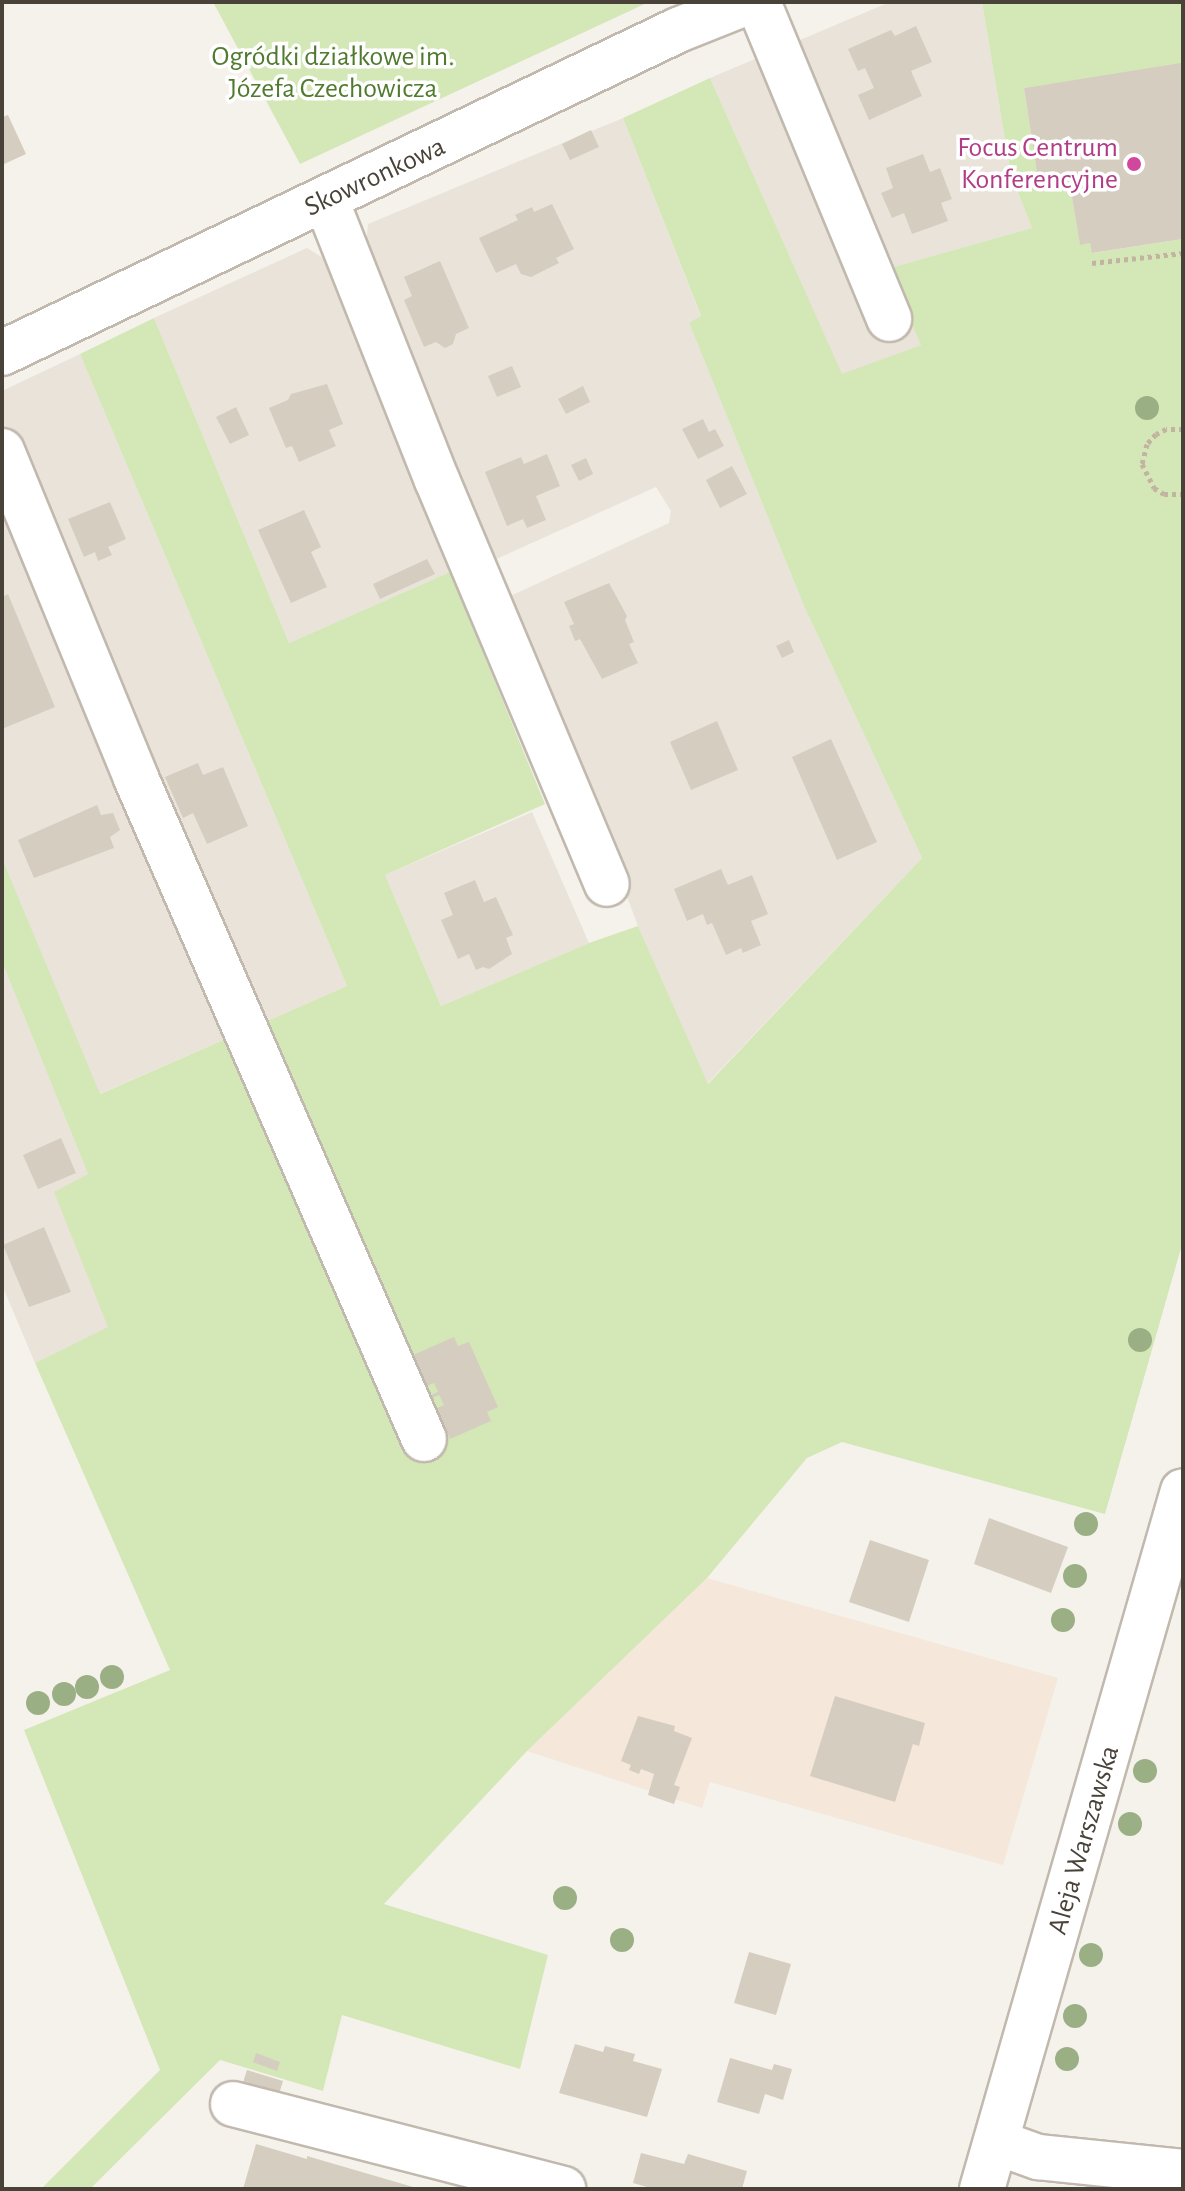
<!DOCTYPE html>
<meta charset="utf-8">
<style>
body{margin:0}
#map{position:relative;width:1185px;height:2191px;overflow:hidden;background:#f5f2ec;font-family:"Alegreya Sans",sans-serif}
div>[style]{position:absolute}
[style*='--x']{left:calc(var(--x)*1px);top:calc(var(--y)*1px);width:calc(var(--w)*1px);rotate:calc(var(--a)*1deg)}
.residential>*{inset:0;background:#e9e3da}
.commercial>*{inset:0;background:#f5e7d9}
.green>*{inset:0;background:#d4e7b7}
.building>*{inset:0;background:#d6cdc1}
.path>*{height:5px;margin-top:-2.5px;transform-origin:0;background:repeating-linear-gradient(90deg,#c2b4a0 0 4px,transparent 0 8px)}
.roads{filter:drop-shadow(2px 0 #c1b9ae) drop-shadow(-2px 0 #c1b9ae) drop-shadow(0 2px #c1b9ae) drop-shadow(0 -2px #c1b9ae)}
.minor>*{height:44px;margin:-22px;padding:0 22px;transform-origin:22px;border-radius:22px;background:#fff}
.trees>*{width:24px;height:24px;margin:-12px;border-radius:50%;background:#9ab084}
.dots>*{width:22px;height:22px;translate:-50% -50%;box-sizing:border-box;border:4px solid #fff;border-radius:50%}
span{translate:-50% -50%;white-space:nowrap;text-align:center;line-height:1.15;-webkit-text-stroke:7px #fff;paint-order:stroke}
.park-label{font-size:28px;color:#507a2e}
.hotel-label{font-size:28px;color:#b23c85}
.right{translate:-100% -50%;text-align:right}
.street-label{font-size:28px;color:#494239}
.frame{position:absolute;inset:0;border:4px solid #494239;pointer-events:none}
</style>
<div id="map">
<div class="residential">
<i style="clip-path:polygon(890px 2px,982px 2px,1011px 175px,1032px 228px,888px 269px,921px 345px,842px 375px,710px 78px)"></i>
<i style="clip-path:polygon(623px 118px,701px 317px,689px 323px,804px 606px,922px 858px,707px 1084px,638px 926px,559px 716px,508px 597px,669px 523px,671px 511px,656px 487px,492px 561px,366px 248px,368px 224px)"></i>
<i style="clip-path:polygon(307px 248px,323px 258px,450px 572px,289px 643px,154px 318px)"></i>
<i style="clip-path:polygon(80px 354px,347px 986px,99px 1094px,2px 858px,2px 391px)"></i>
<i style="clip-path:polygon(532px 812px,589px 943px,441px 1006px,385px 875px)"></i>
<i style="clip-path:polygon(2px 962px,88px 1174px,55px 1193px,109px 1327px,35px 1363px,2px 1285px)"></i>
</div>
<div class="commercial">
<i style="clip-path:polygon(707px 1578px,1058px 1678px,1003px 1865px,710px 1782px,702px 1808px,527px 1751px)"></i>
</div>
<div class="green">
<i style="clip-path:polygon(213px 2px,649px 2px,300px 164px)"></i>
<i style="clip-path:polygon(982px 2px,1183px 2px,1183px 64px,1024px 88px,1038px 178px,1068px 174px,1080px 244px,1090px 243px,1093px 253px,1183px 239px,1183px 1241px,1105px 1514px,842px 1442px,807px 1458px,707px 1578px,527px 1751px,384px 1904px,548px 1955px,520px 2069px,342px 2015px,323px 2091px,220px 2060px,90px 2189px,41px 2189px,160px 2070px,24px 1730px,170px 1670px,35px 1363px,108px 1327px,54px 1192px,88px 1174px,2px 962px,2px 858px,100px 1094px,347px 986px,80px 354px,154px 318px,289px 643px,450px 572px,545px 804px,385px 875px,441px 1006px,589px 943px,638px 926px,708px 1084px,922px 858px,804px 606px,689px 323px,701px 316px,623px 118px,710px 78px,842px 374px,921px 345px,887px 269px,1032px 228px,1011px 175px)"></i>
</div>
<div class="building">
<i style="clip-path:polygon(916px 26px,932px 62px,911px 71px,922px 96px,869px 120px,858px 95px,874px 88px,865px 68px,858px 71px,848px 49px,891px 30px,895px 36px)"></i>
<i style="clip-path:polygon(1181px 63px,1183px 239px,1092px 253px,1090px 243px,1080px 245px,1068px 174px,1038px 179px,1024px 88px)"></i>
<i style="clip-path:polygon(8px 115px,26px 154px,2px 165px,2px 117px)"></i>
<i style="clip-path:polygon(591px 130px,599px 147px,570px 160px,562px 144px)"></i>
<i style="clip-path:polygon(923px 154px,930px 172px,940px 168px,952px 199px,941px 203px,948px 221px,912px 234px,904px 213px,892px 218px,881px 193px,893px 188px,886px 168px)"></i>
<i style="clip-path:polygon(552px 204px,574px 249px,556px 258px,559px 263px,531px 277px,521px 274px,516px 264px,496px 273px,479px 238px,518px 220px,515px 215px,532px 207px,534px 212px)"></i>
<i style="clip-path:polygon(440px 261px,469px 328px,456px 334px,453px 344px,445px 348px,436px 342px,424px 347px,404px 300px,412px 296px,404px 277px)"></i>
<i style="clip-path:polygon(512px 366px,521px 387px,497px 397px,488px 376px)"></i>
<i style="clip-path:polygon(327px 384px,343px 424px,329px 430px,336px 446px,299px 462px,292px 446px,286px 448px,269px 408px,288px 400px,291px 394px)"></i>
<i style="clip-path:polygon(583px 386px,590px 402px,566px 414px,558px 399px)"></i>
<i style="clip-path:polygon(236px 407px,249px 435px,230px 444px,216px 417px)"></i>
<i style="clip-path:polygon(703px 419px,709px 432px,715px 429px,724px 446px,698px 459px,682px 429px)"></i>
<i style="clip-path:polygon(547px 454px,560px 486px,536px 496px,546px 520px,527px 528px,523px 519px,507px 526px,485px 472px,521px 457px,524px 464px)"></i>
<i style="clip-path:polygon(586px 458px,593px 474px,579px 481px,571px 465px)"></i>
<i style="clip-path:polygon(732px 466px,747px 494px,720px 508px,706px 480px)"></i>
<i style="clip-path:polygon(110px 502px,126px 539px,108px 547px,112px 555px,98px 561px,95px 552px,84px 557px,68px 519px)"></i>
<i style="clip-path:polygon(304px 510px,321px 547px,311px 552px,327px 587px,291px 603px,258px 530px)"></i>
<i style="clip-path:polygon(427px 559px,435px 574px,380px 599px,373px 584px)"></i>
<i style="clip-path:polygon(609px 583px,627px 616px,625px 620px,634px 642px,629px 644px,638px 663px,602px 679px,580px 639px,575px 641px,569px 626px,574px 624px,564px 602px)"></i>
<i style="clip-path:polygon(8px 594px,55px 707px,2px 729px,2px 597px)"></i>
<i style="clip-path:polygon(789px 640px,794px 652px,782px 658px,776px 646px)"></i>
<i style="clip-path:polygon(717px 721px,738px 770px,691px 790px,670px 742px)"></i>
<i style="clip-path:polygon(831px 739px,877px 842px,837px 860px,792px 757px)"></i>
<i style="clip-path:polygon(198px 763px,203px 775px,223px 767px,248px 826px,207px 844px,193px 813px,183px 818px,165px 777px)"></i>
<i style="clip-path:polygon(97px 805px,101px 815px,113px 813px,120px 830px,110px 837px,114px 848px,34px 878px,18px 840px)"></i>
<i style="clip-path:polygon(721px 869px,728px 885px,752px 875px,768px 914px,751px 921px,761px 945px,743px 953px,741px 948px,726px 955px,712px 923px,707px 925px,703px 914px,687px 921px,674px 889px)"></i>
<i style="clip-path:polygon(475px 880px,484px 902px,496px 897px,513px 935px,506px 938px,512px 954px,489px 969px,483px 967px,476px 970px,469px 954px,458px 959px,441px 920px,453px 915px,444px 893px)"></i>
<i style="clip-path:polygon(61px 1138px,76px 1173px,38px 1189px,23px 1155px)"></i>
<i style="clip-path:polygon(44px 1227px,71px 1292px,29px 1307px,3px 1245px)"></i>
<i style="clip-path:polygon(454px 1337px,458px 1346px,469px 1342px,498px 1407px,487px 1412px,491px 1421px,450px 1439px,437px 1408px,444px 1405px,439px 1395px,432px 1398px,431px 1395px,438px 1392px,434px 1383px,427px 1386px,413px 1355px)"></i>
<i style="clip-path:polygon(989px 1518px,1068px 1547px,1051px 1593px,974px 1564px)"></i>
<i style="clip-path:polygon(870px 1540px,929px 1560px,909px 1622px,849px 1602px)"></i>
<i style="clip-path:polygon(835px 1696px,925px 1723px,919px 1746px,913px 1744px,895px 1802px,810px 1776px)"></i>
<i style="clip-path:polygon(638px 1716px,675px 1726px,674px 1731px,692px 1738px,674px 1785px,680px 1787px,674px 1804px,648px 1795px,654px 1774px,641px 1769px,639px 1774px,629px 1770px,631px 1765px,621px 1761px)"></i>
<i style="clip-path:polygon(749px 1952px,791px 1964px,776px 2015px,734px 2003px)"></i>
<i style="clip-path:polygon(575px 2044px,603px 2052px,605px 2046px,635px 2054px,633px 2061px,662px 2069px,647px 2117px,559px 2093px)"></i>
<i style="clip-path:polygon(256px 2053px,280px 2062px,277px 2071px,253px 2062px)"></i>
<i style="clip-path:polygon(730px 2058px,772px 2070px,774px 2064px,792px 2069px,783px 2100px,765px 2094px,759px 2114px,717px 2102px)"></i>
<i style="clip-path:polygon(247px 2070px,283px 2081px,276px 2104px,240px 2092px)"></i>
<i style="clip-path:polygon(256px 2144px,307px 2159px,307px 2156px,420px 2189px,243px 2189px)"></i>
<i style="clip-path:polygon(641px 2153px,684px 2164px,688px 2154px,747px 2171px,742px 2189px,654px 2189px,633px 2183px)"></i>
</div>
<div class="path">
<i style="--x:1092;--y:263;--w:92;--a:-6.3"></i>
<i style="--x:1183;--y:429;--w:17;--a:180"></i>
<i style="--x:1166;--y:429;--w:11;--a:153"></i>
<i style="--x:1156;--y:434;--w:13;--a:132"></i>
<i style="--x:1147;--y:444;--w:21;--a:104"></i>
<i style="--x:1142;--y:464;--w:27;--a:63"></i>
<i style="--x:1154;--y:488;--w:12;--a:31"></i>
<i style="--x:1164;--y:494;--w:19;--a:0"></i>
</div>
<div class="roads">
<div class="minor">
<i style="--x:758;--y:2;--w:343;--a:67.5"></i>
<i style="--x:326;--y:200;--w:301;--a:68.4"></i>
<i style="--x:437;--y:480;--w:438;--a:67.2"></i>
<i style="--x:2;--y:353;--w:749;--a:-25.54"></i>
<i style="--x:678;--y:30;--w:75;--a:-21.8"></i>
<i style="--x:2;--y:451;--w:353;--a:67.7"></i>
<i style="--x:136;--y:778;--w:721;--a:66.46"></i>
<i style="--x:233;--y:2104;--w:341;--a:14.4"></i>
<i style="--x:996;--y:2142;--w:45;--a:19.7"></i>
<i style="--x:1038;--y:2157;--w:146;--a:5.9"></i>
<i style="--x:982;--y:2189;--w:726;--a:-73.94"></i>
</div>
</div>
<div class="trees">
<i style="left:1147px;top:408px"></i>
<i style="left:1140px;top:1340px"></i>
<i style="left:1086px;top:1524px"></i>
<i style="left:1075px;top:1576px"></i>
<i style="left:1063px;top:1620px"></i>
<i style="left:112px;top:1677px"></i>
<i style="left:87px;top:1687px"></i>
<i style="left:64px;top:1694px"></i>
<i style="left:38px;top:1703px"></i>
<i style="left:1145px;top:1771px"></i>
<i style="left:1130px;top:1824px"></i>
<i style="left:565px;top:1898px"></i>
<i style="left:622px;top:1940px"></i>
<i style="left:1091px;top:1955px"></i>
<i style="left:1075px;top:2016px"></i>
<i style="left:1067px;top:2059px"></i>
</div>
<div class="dots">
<i style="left:1134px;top:164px;background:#d1479c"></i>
</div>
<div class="park-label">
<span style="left:333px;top:73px">Ogródki działkowe im.<br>Józefa Czechowicza</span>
</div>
<div class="hotel-label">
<span class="right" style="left:1118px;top:164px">Focus Centrum<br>Konferencyjne</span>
</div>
<div class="street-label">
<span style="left:375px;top:177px;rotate:-25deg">Skowronkowa</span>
<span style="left:1084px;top:1840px;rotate:-74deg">Aleja Warszawska</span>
</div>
<div class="frame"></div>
</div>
